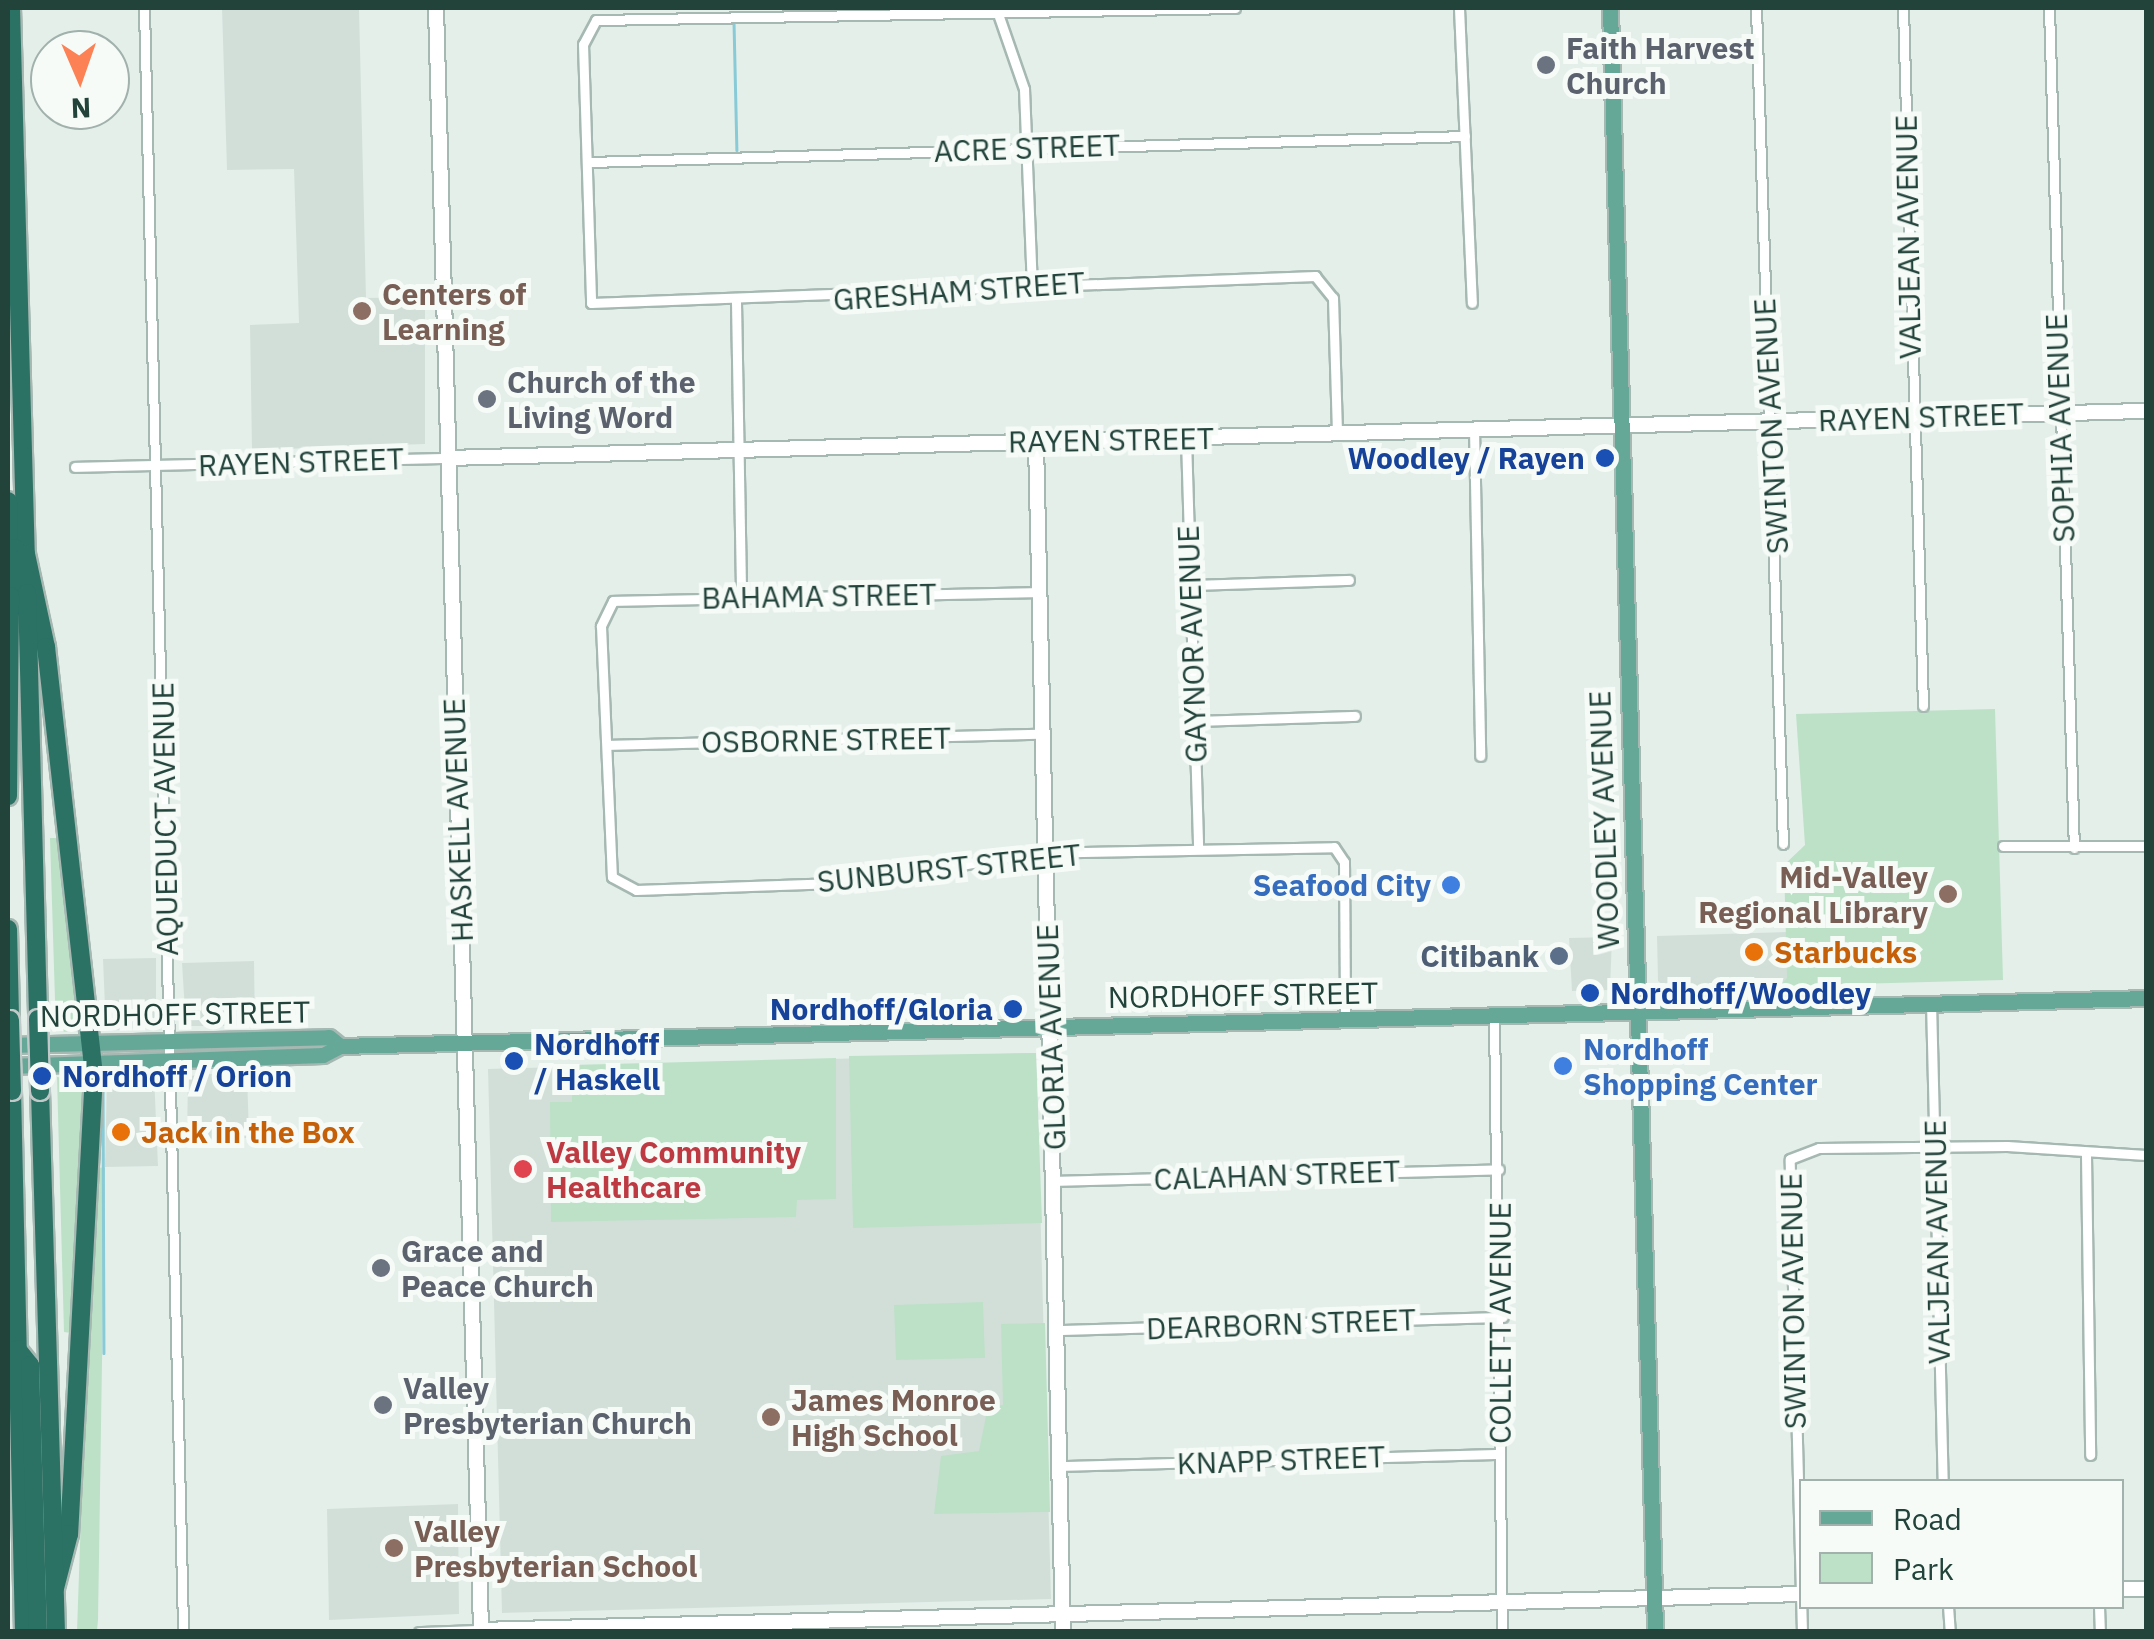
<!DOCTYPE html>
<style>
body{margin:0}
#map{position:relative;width:2154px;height:1639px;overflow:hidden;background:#e4efea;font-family:"IBM Plex Sans",sans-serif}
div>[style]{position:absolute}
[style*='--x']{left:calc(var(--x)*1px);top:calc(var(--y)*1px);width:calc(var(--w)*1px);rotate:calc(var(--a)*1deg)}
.built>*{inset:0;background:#d2dfd9}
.green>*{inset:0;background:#bce1c7}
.stream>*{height:2.5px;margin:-1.25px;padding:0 1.25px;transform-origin:1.25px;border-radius:1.25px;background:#89cad7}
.roads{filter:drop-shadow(2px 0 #a6b8b2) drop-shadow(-2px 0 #a6b8b2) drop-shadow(0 2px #a6b8b2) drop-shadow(0 -2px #a6b8b2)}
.street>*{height:9px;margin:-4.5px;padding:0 4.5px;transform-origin:4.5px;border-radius:4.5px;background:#fff}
.secondary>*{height:14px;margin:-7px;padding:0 7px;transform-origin:7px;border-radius:7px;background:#fff}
.primary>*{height:15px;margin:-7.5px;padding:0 7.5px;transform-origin:7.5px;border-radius:7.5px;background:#66a898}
.highway>*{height:18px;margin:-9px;padding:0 9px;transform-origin:9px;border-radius:9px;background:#2b7164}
.bridges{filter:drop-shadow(2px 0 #c1cac8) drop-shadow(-2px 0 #c1cac8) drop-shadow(0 2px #c1cac8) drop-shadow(0 -2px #c1cac8)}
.highway-bridge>*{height:18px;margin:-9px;padding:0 9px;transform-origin:9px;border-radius:9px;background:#2b7164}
.dots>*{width:28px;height:28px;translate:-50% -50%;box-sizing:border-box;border:5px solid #f6fbf8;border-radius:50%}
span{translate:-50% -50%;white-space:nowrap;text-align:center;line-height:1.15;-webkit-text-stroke:10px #f6fbf8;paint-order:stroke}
.worship-label{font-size:30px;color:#5b616d;font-weight:700}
.left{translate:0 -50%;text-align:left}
.street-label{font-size:30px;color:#22433a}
.education-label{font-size:30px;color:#785e54;font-weight:700}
.right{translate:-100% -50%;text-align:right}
.transit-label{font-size:30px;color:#164399;font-weight:700}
.shop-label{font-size:30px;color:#366cbe;font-weight:700}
.food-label{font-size:30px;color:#c56008;font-weight:700}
.service-label{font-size:30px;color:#4e5e75;font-weight:700}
.health-label{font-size:30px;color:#be3a42;font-weight:700}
.frame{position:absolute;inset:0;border:10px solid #22433a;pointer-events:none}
.legend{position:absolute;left:1799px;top:1479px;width:325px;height:130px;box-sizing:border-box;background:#f6fbf8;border:2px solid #a1b1ac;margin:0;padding:12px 18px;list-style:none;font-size:30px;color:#22433a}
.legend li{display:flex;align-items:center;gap:20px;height:50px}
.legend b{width:50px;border:2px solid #a1b1ac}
.north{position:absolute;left:30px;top:30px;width:100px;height:100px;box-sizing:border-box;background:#f6fbf8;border:2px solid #a1b1ac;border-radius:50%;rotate:178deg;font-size:28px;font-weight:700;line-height:40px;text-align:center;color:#22433a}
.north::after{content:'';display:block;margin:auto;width:35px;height:45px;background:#fc8255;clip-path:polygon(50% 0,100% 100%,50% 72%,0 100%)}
</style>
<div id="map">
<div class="built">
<i style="clip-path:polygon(222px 8px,359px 8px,366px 298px,425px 297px,425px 444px,252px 450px,250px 325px,299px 323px,294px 169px,227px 170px)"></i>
<i style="clip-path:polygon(1788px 932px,1790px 985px,1667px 989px,1658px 981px,1657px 936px)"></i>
<i style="clip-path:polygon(1612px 937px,1610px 990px,1572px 991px,1569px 938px)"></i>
<i style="clip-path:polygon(156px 958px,156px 1026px,106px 1031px,103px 959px)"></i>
<i style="clip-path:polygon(254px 961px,255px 1026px,186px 1026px,182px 963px)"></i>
<i style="clip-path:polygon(1036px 1053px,1051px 1599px,502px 1613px,488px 1069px)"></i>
<i style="clip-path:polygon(247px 1071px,249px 1138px,187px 1139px,188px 1076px)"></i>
<i style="clip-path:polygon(154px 1075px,158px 1166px,105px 1167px,107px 1078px)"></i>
<i style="clip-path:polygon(458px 1504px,459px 1614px,329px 1620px,327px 1509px)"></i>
</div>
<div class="green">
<i style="clip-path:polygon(1995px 709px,2003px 980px,1779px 986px,1787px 978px,1784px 865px,1805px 845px,1796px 714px)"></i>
<i style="clip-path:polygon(50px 838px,58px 838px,81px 1031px,56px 1032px)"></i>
<i style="clip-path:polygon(1036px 1053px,1042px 1223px,853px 1228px,849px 1056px)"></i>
<i style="clip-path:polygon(836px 1058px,836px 1199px,797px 1200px,796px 1217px,551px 1222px,550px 1102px,572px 1102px,572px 1065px)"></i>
<i style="clip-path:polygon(57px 1077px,87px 1081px,71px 1333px,64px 1332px)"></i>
<i style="clip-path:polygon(93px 1167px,105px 1168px,98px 1620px,97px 1630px,77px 1632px)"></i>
<i style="clip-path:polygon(983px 1302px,985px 1358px,896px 1360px,894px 1305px)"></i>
<i style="clip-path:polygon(1045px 1323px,1050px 1512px,934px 1514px,941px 1456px,979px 1451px,988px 1406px,1003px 1405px,1001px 1324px)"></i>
</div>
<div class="stream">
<i style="--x:734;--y:22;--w:128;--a:88.7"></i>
<i style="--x:103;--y:1081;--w:272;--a:89.8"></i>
</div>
<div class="roads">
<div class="street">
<i style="--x:144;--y:8;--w:1624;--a:88.62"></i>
<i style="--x:996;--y:8;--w:86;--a:70.9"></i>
<i style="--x:1024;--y:89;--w:195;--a:87.7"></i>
<i style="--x:1235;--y:8;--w:639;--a:178.92"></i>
<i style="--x:596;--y:20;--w:27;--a:118"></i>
<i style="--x:583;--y:44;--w:259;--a:88.2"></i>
<i style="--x:591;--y:303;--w:725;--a:-2.14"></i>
<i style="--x:1315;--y:276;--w:28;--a:51"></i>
<i style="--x:1333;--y:298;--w:136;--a:88.3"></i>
<i style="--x:1459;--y:8;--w:295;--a:87.5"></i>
<i style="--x:1756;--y:8;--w:836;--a:88.15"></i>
<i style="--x:1903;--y:8;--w:698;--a:88.36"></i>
<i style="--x:2049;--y:8;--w:840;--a:88.3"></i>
<i style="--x:590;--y:162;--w:875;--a:-1.7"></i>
<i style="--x:736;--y:302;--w:293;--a:89"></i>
<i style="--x:1474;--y:429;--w:327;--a:88.9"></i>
<i style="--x:1186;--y:438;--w:411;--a:88.3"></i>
<i style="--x:75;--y:467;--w:373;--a:-1.4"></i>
<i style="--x:1190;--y:585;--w:159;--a:-1.8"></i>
<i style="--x:1038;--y:592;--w:425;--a:178.8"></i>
<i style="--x:613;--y:601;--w:28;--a:116"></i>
<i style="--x:601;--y:626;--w:251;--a:87.5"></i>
<i style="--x:612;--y:877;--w:27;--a:28"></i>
<i style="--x:636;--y:890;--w:229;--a:-2"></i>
<i style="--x:865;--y:882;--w:168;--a:-10"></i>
<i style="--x:1030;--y:853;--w:304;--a:-1.1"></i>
<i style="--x:1334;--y:847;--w:18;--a:56"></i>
<i style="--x:1344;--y:862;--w:158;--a:89.6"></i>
<i style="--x:1193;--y:721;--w:162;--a:-1.8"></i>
<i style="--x:609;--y:745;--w:434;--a:-1.5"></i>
<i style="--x:2003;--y:846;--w:143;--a:0"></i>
<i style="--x:1931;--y:1002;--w:480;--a:88.6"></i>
<i style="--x:1494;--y:1015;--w:617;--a:89.26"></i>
<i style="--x:2086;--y:1155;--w:300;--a:89.2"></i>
<i style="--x:1055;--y:1181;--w:444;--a:-1.5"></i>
<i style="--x:1058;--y:1330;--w:445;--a:-1.7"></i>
<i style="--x:1062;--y:1466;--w:438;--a:-1.6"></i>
<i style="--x:1948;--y:1606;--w:26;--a:86"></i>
<i style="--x:2099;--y:1606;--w:26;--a:88"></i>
<i style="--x:419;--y:1632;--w:61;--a:-1.9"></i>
<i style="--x:1802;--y:1632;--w:473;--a:-91.5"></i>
<i style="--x:1790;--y:1159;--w:31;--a:-21"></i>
<i style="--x:1819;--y:1148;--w:188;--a:-0.6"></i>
<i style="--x:2007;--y:1146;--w:139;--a:3.7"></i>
</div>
<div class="secondary">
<i style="--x:436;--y:8;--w:1625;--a:88.41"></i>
<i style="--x:1036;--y:442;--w:1190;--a:88.7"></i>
<i style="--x:448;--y:458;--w:1699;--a:-1.59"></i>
<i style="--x:2122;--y:1589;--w:24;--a:0"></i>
<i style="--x:480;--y:1630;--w:1322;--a:-1.56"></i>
</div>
<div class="primary">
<i style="--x:1610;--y:8;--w:1625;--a:88.41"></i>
<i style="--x:8;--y:1045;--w:321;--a:-1.4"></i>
<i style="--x:329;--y:1037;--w:14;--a:39"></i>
<i style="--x:8;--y:1066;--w:315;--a:-2"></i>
<i style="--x:323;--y:1055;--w:19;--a:-28"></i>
<i style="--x:340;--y:1046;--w:1807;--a:-1.52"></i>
</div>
<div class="highway">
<i style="--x:11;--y:8;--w:554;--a:88.45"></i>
<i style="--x:8;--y:501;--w:59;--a:89"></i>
<i style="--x:15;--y:548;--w:59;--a:89"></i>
<i style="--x:26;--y:554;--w:95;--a:77.9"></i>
<i style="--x:46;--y:647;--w:430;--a:83.6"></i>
<i style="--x:94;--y:1074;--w:461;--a:93.1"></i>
<i style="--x:69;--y:1534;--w:56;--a:104.5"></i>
<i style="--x:27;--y:593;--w:426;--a:88.5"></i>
<i style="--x:8;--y:796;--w:200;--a:-89.4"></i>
<i style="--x:8;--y:929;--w:91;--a:88.7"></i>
<i style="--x:12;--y:1091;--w:541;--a:88.73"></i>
<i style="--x:40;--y:1091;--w:541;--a:88.31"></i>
<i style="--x:17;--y:1349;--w:21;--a:51"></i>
<i style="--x:30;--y:1365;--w:267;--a:88.3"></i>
</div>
</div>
<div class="bridges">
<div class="highway-bridge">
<i style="--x:38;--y:1019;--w:72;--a:88.4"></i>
<i style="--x:10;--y:1020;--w:71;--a:88.4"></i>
</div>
</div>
<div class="dots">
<i style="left:1546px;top:65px;background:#6b7280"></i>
<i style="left:362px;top:311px;background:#8d6e63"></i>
<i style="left:487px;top:399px;background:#6b7280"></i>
<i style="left:1605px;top:458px;background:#1a4fb4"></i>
<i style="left:1451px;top:885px;background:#3f7fe0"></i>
<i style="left:1948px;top:894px;background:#8d6e63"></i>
<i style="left:1754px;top:952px;background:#e8710a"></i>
<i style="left:1559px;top:956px;background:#5c6f8a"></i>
<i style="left:1590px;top:993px;background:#1a4fb4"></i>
<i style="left:1013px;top:1009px;background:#1a4fb4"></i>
<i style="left:514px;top:1061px;background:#1a4fb4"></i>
<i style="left:1563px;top:1066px;background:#3f7fe0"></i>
<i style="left:42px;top:1076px;background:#1a4fb4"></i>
<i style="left:121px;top:1132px;background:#e8710a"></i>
<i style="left:523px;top:1169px;background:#e0444e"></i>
<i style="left:381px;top:1268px;background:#6b7280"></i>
<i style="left:383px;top:1405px;background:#6b7280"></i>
<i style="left:771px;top:1417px;background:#8d6e63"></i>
<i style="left:394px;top:1548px;background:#8d6e63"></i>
</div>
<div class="worship-label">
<span class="left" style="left:1566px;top:65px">Faith Harvest<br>Church</span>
<span class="left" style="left:507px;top:399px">Church of the<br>Living Word</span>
<span class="left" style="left:401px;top:1268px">Grace and<br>Peace Church</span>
<span class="left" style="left:403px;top:1405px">Valley<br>Presbyterian Church</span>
</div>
<div class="street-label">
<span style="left:1027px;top:148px;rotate:-2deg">ACRE STREET</span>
<span style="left:1908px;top:237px;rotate:-91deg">VALJEAN AVENUE</span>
<span style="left:959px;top:291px;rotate:-4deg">GRESHAM STREET</span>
<span style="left:1921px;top:417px;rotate:-2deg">RAYEN STREET</span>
<span style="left:1771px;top:426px;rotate:-93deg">SWINTON AVENUE</span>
<span style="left:2060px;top:428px;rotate:-92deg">SOPHIA AVENUE</span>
<span style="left:1111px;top:440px;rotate:-1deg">RAYEN STREET</span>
<span style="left:301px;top:462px;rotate:-2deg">RAYEN STREET</span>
<span style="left:819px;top:596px;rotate:-1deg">BAHAMA STREET</span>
<span style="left:1192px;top:644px;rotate:-92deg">GAYNOR AVENUE</span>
<span style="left:826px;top:740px;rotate:-1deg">OSBORNE STREET</span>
<span style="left:165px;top:819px;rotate:-91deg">AQUEDUCT AVENUE</span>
<span style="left:458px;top:820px;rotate:-92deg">HASKELL AVENUE</span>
<span style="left:1604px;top:820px;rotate:-92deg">WOODLEY AVENUE</span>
<span style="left:949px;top:868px;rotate:-6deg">SUNBURST STREET</span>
<span style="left:1243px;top:995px;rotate:-1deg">NORDHOFF STREET</span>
<span style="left:175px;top:1014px;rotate:-1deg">NORDHOFF STREET</span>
<span style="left:1051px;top:1037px;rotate:-92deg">GLORIA AVENUE</span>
<span style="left:1277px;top:1175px;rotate:-2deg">CALAHAN STREET</span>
<span style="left:1937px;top:1242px;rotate:-91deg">VALJEAN AVENUE</span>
<span style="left:1793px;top:1301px;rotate:-91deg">SWINTON AVENUE</span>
<span style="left:1500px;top:1323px;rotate:-90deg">COLLETT AVENUE</span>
<span style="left:1281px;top:1324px;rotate:-2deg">DEARBORN STREET</span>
<span style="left:1281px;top:1460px;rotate:-2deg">KNAPP STREET</span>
</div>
<div class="education-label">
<span class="left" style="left:382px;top:311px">Centers of<br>Learning</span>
<span class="right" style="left:1928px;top:894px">Mid-Valley<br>Regional Library</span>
<span class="left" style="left:791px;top:1417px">James Monroe<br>High School</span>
<span class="left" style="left:414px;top:1548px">Valley<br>Presbyterian School</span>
</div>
<div class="transit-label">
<span class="right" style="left:1585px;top:458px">Woodley / Rayen</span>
<span class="left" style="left:1610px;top:993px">Nordhoff/Woodley</span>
<span class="right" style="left:993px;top:1009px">Nordhoff/Gloria</span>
<span class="left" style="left:534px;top:1061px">Nordhoff<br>/ Haskell</span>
<span class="left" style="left:62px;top:1076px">Nordhoff / Orion</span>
</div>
<div class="shop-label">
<span class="right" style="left:1431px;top:885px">Seafood City</span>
<span class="left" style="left:1583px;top:1066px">Nordhoff<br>Shopping Center</span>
</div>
<div class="food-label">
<span class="left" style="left:1774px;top:952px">Starbucks</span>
<span class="left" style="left:141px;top:1132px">Jack in the Box</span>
</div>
<div class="service-label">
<span class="right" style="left:1539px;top:956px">Citibank</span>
</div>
<div class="health-label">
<span class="left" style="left:546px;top:1169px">Valley Community<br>Healthcare</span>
</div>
<div class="frame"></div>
<ul class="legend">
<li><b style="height:12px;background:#66a898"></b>Road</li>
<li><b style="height:28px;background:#bce1c7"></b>Park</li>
</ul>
<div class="north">N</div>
</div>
